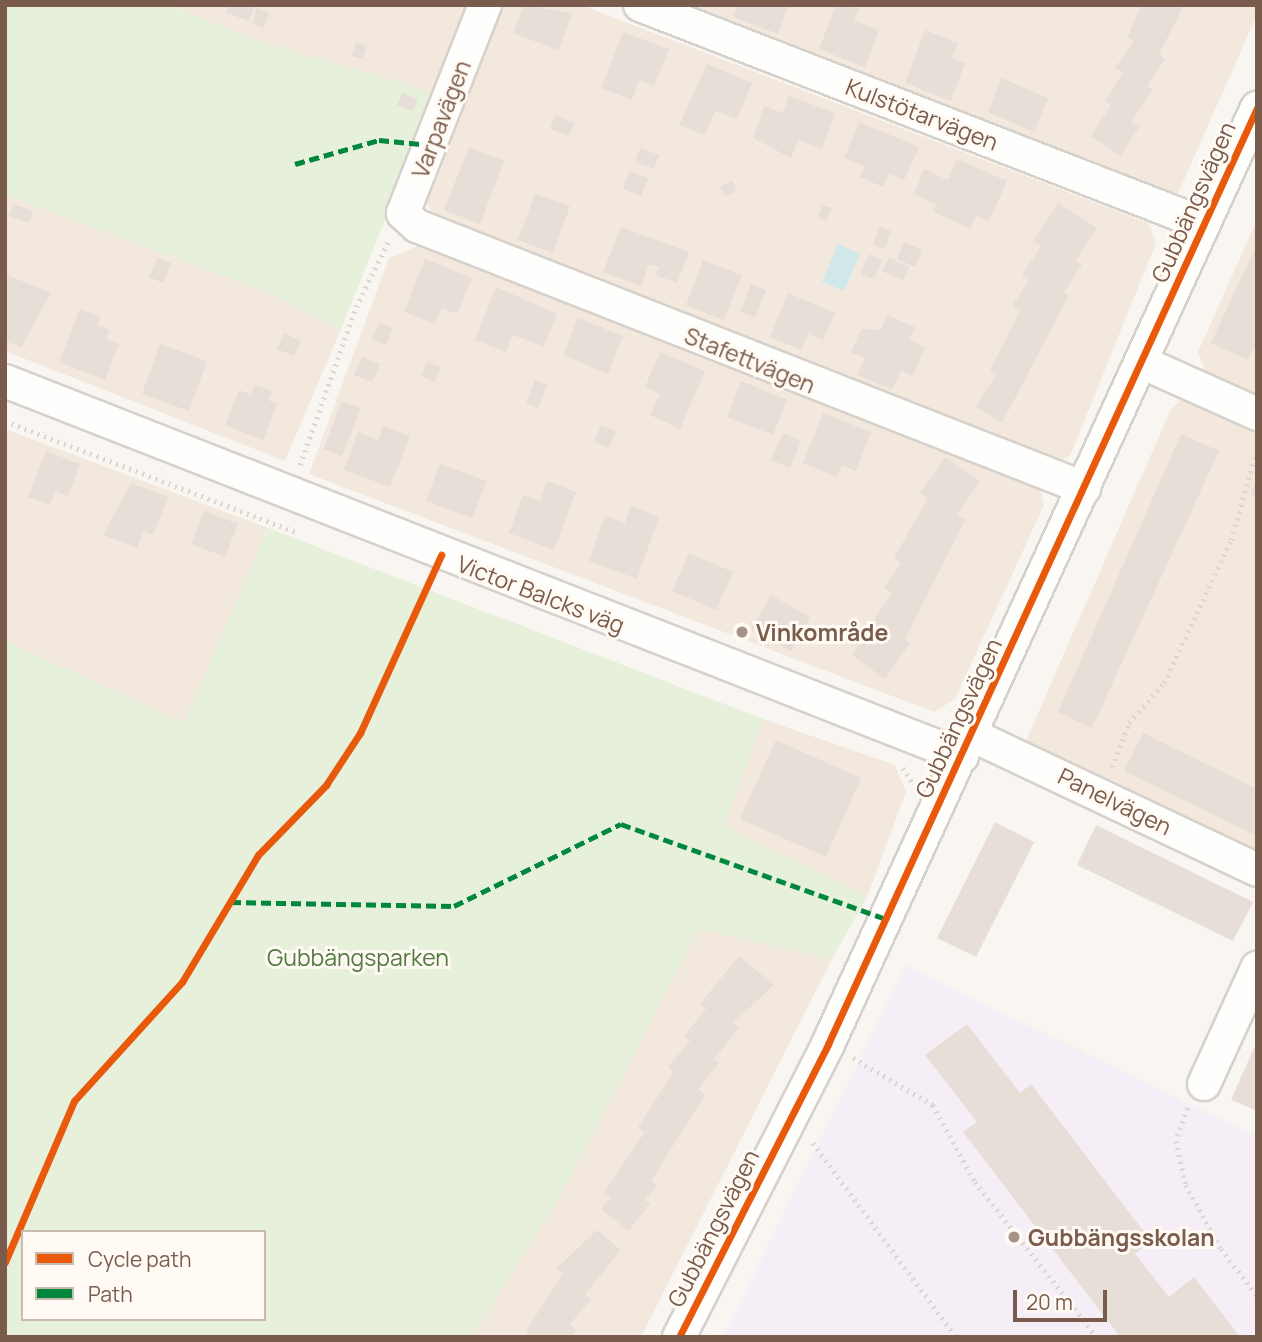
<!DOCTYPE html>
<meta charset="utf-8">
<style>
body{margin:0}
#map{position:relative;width:1262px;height:1342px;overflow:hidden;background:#f9f5f0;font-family:Manrope,sans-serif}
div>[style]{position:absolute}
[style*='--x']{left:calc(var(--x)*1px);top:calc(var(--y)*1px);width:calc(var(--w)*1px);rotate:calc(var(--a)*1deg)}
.residential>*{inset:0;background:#f2e8de}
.education>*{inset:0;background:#f6eef6}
.green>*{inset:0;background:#e7f0db}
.water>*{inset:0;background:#d0e8ea}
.building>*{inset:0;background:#e6ded7}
.path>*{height:4.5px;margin-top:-2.25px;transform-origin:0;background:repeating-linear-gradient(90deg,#dcd5d0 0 2px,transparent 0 7px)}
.roads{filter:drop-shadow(2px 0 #d7d1cb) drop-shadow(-2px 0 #d7d1cb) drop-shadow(0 2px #d7d1cb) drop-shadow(0 -2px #d7d1cb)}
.minor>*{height:32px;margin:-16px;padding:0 16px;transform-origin:16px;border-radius:16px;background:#fefefd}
.quiet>*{height:5px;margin-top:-2.5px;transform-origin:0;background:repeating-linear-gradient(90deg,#00873e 0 10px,transparent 0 15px)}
.cycleway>*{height:7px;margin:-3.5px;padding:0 3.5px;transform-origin:3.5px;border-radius:3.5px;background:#e8590c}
.dots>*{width:19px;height:19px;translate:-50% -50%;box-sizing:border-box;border:4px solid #fffaf3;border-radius:50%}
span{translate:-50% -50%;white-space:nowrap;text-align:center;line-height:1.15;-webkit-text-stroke:6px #fffaf3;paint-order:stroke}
.street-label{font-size:23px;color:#7a5c4d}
.poi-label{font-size:23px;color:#7a5c4d;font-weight:700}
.left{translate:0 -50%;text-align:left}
.park-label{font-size:23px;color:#537a41}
.frame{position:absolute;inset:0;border:7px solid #7a5c4d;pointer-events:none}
.legend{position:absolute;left:21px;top:1230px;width:245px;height:91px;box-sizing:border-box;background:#fffaf3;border:2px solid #cabbb1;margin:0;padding:9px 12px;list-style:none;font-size:21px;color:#7a5c4d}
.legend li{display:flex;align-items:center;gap:14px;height:35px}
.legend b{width:35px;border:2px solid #cabbb1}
.scale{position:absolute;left:1013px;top:1290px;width:94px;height:32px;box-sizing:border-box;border:4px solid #7a5c4d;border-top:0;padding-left:9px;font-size:21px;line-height:24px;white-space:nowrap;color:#7a5c4d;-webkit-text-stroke:5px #fffaf3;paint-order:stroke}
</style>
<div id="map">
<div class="residential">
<i style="clip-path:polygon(170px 5px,470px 5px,436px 93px,258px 41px)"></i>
<i style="clip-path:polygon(500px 5px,581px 5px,1148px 223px,1156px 243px,1070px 456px,1049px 464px,434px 219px,426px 202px)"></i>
<i style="clip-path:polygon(670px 5px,1257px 5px,1257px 15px,1175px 200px)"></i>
<i style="clip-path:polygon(5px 195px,272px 294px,341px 329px,285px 461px,5px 351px)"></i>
<i style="clip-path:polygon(1257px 220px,1257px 398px,1206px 374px,1198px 352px)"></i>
<i style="clip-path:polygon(426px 243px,1040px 489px,1044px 505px,955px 699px,934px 712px,309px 474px,389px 258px)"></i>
<i style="clip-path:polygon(1184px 397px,1257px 430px,1257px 852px,1025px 743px,1171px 409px)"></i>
<i style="clip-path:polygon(5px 429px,268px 528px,184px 724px,5px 641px)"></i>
<i style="clip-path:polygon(763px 719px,895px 765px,906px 792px,867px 897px,724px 826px)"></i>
<i style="clip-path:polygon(699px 929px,832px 959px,641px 1337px,472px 1337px,560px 1197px)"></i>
</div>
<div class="education">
<i style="clip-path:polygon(906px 965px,1257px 1137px,1257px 1337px,723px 1337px)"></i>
</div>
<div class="green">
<i style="clip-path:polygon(5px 5px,169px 5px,258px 41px,436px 93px,341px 329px,272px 294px,5px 195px)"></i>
<i style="clip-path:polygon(evenodd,268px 528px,763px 719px,724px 826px,867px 897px,832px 959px,699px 929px,560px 1197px,472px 1337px,5px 1337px,5px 641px,184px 723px,268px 528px,23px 1232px,264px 1232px,264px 1319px,23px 1319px,23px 1232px)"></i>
</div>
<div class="water">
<i style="clip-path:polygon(838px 244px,860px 254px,844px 291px,822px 282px)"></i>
</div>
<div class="building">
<i style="clip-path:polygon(229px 5px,255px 5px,249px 21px,226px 13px)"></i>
<i style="clip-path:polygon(524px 5px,573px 13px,558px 50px,513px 33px)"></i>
<i style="clip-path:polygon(737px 5px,789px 5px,778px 34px,733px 17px)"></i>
<i style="clip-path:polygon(836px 5px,859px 8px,854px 21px,879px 30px,865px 67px,819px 49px)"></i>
<i style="clip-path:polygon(1142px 5px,1184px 5px,1159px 54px,1165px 59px,1147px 86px,1153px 90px,1131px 122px,1139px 127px,1120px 156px,1091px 136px,1111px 105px,1105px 101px,1123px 73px,1115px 68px,1134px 41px,1127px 37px)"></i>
<i style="clip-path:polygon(257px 8px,269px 13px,264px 28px,252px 24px)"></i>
<i style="clip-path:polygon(925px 30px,958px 43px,952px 58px,965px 63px,951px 101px,905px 83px)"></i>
<i style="clip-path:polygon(623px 32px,669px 49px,654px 86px,639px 80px,632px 100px,601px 88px)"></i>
<i style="clip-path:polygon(356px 42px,367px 46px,363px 59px,352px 56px)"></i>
<i style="clip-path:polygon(707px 64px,752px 83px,737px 119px,715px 111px,705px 135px,679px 125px)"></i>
<i style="clip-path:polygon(1001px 78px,1048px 98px,1034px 132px,988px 112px)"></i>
<i style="clip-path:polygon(402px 93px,418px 100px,413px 111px,397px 105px)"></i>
<i style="clip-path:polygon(789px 96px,835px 113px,822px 149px,798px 140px,791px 158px,753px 138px,764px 106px,783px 113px)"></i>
<i style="clip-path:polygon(555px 115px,574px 123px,569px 136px,550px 129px)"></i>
<i style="clip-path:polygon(859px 122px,919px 147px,904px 180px,889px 174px,883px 187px,860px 177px,865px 166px,844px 158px)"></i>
<i style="clip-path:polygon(469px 147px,504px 161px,480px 224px,444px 210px)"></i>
<i style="clip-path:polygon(640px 148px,659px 155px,654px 169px,635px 162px)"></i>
<i style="clip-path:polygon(957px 159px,1007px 181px,989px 221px,976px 216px,971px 229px,933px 212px,936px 204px,914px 194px,924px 169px,948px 180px)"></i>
<i style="clip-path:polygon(629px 171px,648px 178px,641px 196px,623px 189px)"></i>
<i style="clip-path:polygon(732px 181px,737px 190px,725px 197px,720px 187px)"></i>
<i style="clip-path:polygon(535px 194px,570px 206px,553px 253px,518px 240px)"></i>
<i style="clip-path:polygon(1058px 203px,1097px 228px,1075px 261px,1082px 265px,1064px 292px,1069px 295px,1002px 423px,976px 406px,997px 374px,990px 370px,1020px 311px,1012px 306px,1029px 280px,1022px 275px,1041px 246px,1033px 241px)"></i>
<i style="clip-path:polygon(13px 204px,33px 211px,29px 223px,9px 216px)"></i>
<i style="clip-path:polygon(822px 205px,832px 208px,827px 221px,818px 218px)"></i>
<i style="clip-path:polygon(621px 227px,689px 252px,677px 283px,656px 275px,659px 267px,649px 264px,641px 286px,603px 272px)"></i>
<i style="clip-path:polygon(879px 227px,891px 231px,885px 249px,873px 245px)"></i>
<i style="clip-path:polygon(904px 242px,922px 250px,915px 267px,897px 259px)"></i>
<i style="clip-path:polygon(1257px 244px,1257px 342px,1248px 360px,1211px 343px)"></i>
<i style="clip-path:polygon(869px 254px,882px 260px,874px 279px,861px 274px)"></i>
<i style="clip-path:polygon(889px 257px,909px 267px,903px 281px,882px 271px)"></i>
<i style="clip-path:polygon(157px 258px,171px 263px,163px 283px,149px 277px)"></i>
<i style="clip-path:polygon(425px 259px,472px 278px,457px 314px,442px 308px,435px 324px,404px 312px)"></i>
<i style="clip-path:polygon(703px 260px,742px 275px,724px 320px,686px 305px)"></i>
<i style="clip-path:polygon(5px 274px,51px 293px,21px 347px,5px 341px)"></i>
<i style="clip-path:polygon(751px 284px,766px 290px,755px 317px,740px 312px)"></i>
<i style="clip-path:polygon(496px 287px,557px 314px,544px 346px,512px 335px,506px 352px,475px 340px)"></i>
<i style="clip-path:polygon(788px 293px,835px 313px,823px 340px,808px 334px,801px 350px,770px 337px)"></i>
<i style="clip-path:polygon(80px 309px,101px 317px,98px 325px,110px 330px,106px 339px,119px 344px,105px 380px,59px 362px)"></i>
<i style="clip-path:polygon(887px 315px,915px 327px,909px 340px,925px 347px,913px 376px,901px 371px,892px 390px,857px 375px,865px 358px,851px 352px,861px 329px,881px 330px)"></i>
<i style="clip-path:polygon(578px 318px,623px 336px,608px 374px,563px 355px)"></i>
<i style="clip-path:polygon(379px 322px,393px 328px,386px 345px,372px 339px)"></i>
<i style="clip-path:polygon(284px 333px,301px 341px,294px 356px,277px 349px)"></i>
<i style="clip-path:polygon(160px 344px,207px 361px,189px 411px,142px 394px)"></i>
<i style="clip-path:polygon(660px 352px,705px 371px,680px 429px,650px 415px,660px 394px,645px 387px)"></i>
<i style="clip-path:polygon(362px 357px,380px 364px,372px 382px,354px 375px)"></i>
<i style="clip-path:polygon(427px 362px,441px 367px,435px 382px,421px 376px)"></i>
<i style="clip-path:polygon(535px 380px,547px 385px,538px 408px,526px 403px)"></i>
<i style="clip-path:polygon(741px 381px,787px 400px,773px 435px,727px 417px)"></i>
<i style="clip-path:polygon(255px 385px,272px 391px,268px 400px,277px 404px,263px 440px,225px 425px,239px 390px,250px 394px)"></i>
<i style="clip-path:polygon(341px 401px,361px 408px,342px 456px,324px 449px)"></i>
<i style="clip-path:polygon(823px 413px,871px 432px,856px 471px,842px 465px,837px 477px,803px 463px)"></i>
<i style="clip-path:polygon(601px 425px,616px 431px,609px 448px,594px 442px)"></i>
<i style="clip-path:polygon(383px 426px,410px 436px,390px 487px,344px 470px,358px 432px,378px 440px)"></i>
<i style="clip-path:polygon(783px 433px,801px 441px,790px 468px,771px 460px)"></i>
<i style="clip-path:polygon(1181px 434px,1219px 451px,1092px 728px,1058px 712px)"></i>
<i style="clip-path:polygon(46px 451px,80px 464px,68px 496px,55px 491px,50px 505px,28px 497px)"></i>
<i style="clip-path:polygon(946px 457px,980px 481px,957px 515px,965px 520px,905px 639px,910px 643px,885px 679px,852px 655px,858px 646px,840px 633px,848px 621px,865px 633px,892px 593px,884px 588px,901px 563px,894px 558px,928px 498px,920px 493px)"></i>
<i style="clip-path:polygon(440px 464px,487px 481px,472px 518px,426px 501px)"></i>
<i style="clip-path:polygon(547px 481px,576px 492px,554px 550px,509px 533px,523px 495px,540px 501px)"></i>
<i style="clip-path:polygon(1257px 481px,1257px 497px,1251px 494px)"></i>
<i style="clip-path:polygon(131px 483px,168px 497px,153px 535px,144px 531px,137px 548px,103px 535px)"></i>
<i style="clip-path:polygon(631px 506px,659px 517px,637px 579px,589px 561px,605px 516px,625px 523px)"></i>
<i style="clip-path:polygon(204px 511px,238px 524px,225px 557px,191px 544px)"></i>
<i style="clip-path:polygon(689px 553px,733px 572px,716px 610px,672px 591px)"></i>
<i style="clip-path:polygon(771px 595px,810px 617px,791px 651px,751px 629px)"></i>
<i style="clip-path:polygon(1143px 733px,1257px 789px,1257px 836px,1124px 771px)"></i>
<i style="clip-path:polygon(776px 740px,861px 778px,826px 857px,740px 819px)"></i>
<i style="clip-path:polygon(995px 822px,1034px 842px,976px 957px,937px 938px)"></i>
<i style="clip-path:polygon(1096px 825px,1253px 902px,1233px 941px,1077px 865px)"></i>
<i style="clip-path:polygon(739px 956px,774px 985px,733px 1023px,739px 1028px,714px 1059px,719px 1063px,698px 1089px,705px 1095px,651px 1181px,657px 1185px,645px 1200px,650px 1204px,628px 1231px,601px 1209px,611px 1197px,604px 1192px,645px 1132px,638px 1127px,674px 1072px,668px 1067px,690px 1041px,684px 1036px,706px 1009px,700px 1004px)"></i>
<i style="clip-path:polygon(967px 1024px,1020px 1093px,1031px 1084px,1151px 1241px,1135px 1254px,1169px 1297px,1194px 1277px,1240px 1337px,1120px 1337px,963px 1132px,977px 1122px,925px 1055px)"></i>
<i style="clip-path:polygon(1257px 1041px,1257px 1111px,1231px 1100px)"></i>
<i style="clip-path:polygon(597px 1230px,621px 1250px,585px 1294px,591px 1299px,570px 1324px,576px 1330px,571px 1337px,533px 1337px,526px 1331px,563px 1274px,556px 1269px)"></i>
</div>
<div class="path">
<i style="--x:5;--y:421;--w:311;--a:20.9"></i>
<i style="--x:300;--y:465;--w:168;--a:-70.5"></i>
<i style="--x:356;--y:307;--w:72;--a:-63.8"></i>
<i style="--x:1112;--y:767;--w:47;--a:-68.9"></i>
<i style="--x:1129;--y:723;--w:53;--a:-48.8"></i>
<i style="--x:1164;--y:683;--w:158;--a:-64.9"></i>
<i style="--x:1231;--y:540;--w:95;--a:-74.1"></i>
<i style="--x:903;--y:768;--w:19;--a:58"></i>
<i style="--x:853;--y:1058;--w:93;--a:30.4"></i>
<i style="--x:933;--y:1105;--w:88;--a:61.4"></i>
<i style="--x:975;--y:1182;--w:197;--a:51.8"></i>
<i style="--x:1188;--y:1108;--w:35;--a:110"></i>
<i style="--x:1176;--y:1141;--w:45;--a:77.2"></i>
<i style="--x:1186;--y:1185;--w:73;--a:61.3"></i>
<i style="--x:1221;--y:1249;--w:58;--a:52"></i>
<i style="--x:813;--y:1143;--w:241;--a:53.6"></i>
</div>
<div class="roads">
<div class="minor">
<i style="--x:485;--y:5;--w:224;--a:111.5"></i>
<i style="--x:403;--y:213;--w:19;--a:43"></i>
<i style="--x:417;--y:226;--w:717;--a:21.45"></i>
<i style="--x:640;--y:5;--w:605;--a:21.22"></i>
<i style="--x:1141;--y:362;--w:127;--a:24.1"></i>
<i style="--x:5;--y:381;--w:1028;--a:21.4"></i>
<i style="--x:972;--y:735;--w:315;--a:25.3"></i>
<i style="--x:1204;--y:1084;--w:128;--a:-65.4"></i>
<i style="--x:679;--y:1337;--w:329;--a:-63"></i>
<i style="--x:828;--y:1044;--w:1030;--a:-65.38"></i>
</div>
</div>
<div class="quiet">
<i style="--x:295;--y:164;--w:87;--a:-15.9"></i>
<i style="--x:379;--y:140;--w:52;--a:5.5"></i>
<i style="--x:231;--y:902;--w:223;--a:1"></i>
<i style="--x:454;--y:906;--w:186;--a:-26.2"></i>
<i style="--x:621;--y:824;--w:282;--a:19.7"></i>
</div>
<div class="cycleway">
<i style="--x:5;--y:1262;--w:175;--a:-66.8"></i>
<i style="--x:74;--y:1101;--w:161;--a:-47.8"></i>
<i style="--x:182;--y:982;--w:148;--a:-59.1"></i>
<i style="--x:258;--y:855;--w:98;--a:-45.8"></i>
<i style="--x:326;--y:785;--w:62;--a:-56.8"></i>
<i style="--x:360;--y:733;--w:196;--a:-65.5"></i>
<i style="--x:679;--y:1337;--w:329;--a:-63"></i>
<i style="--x:828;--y:1044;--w:1030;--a:-65.38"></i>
</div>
<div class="dots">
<i style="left:742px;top:632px;background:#a69286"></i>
<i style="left:1014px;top:1237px;background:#a69286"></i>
</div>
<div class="street-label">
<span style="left:922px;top:114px;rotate:21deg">Kulstötarvägen</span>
<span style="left:441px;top:119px;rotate:-69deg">Varpavägen</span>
<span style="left:1193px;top:202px;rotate:-66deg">Gubbängsvägen</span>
<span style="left:750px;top:360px;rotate:22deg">Stafettvägen</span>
<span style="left:541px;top:594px;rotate:21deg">Victor Balcks väg</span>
<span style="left:958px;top:718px;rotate:-65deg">Gubbängsvägen</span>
<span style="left:1115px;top:801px;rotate:26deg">Panelvägen</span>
<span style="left:713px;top:1228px;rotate:-63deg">Gubbängsvägen</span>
</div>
<div class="poi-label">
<span class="left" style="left:756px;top:632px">Vinkområde</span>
<span class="left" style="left:1028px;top:1237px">Gubbängsskolan</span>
</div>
<div class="park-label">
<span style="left:358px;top:957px">Gubbängsparken</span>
</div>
<div class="frame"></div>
<ul class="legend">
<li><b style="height:9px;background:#e8590c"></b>Cycle path</li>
<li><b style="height:9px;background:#00873e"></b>Path</li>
</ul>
<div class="scale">20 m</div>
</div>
